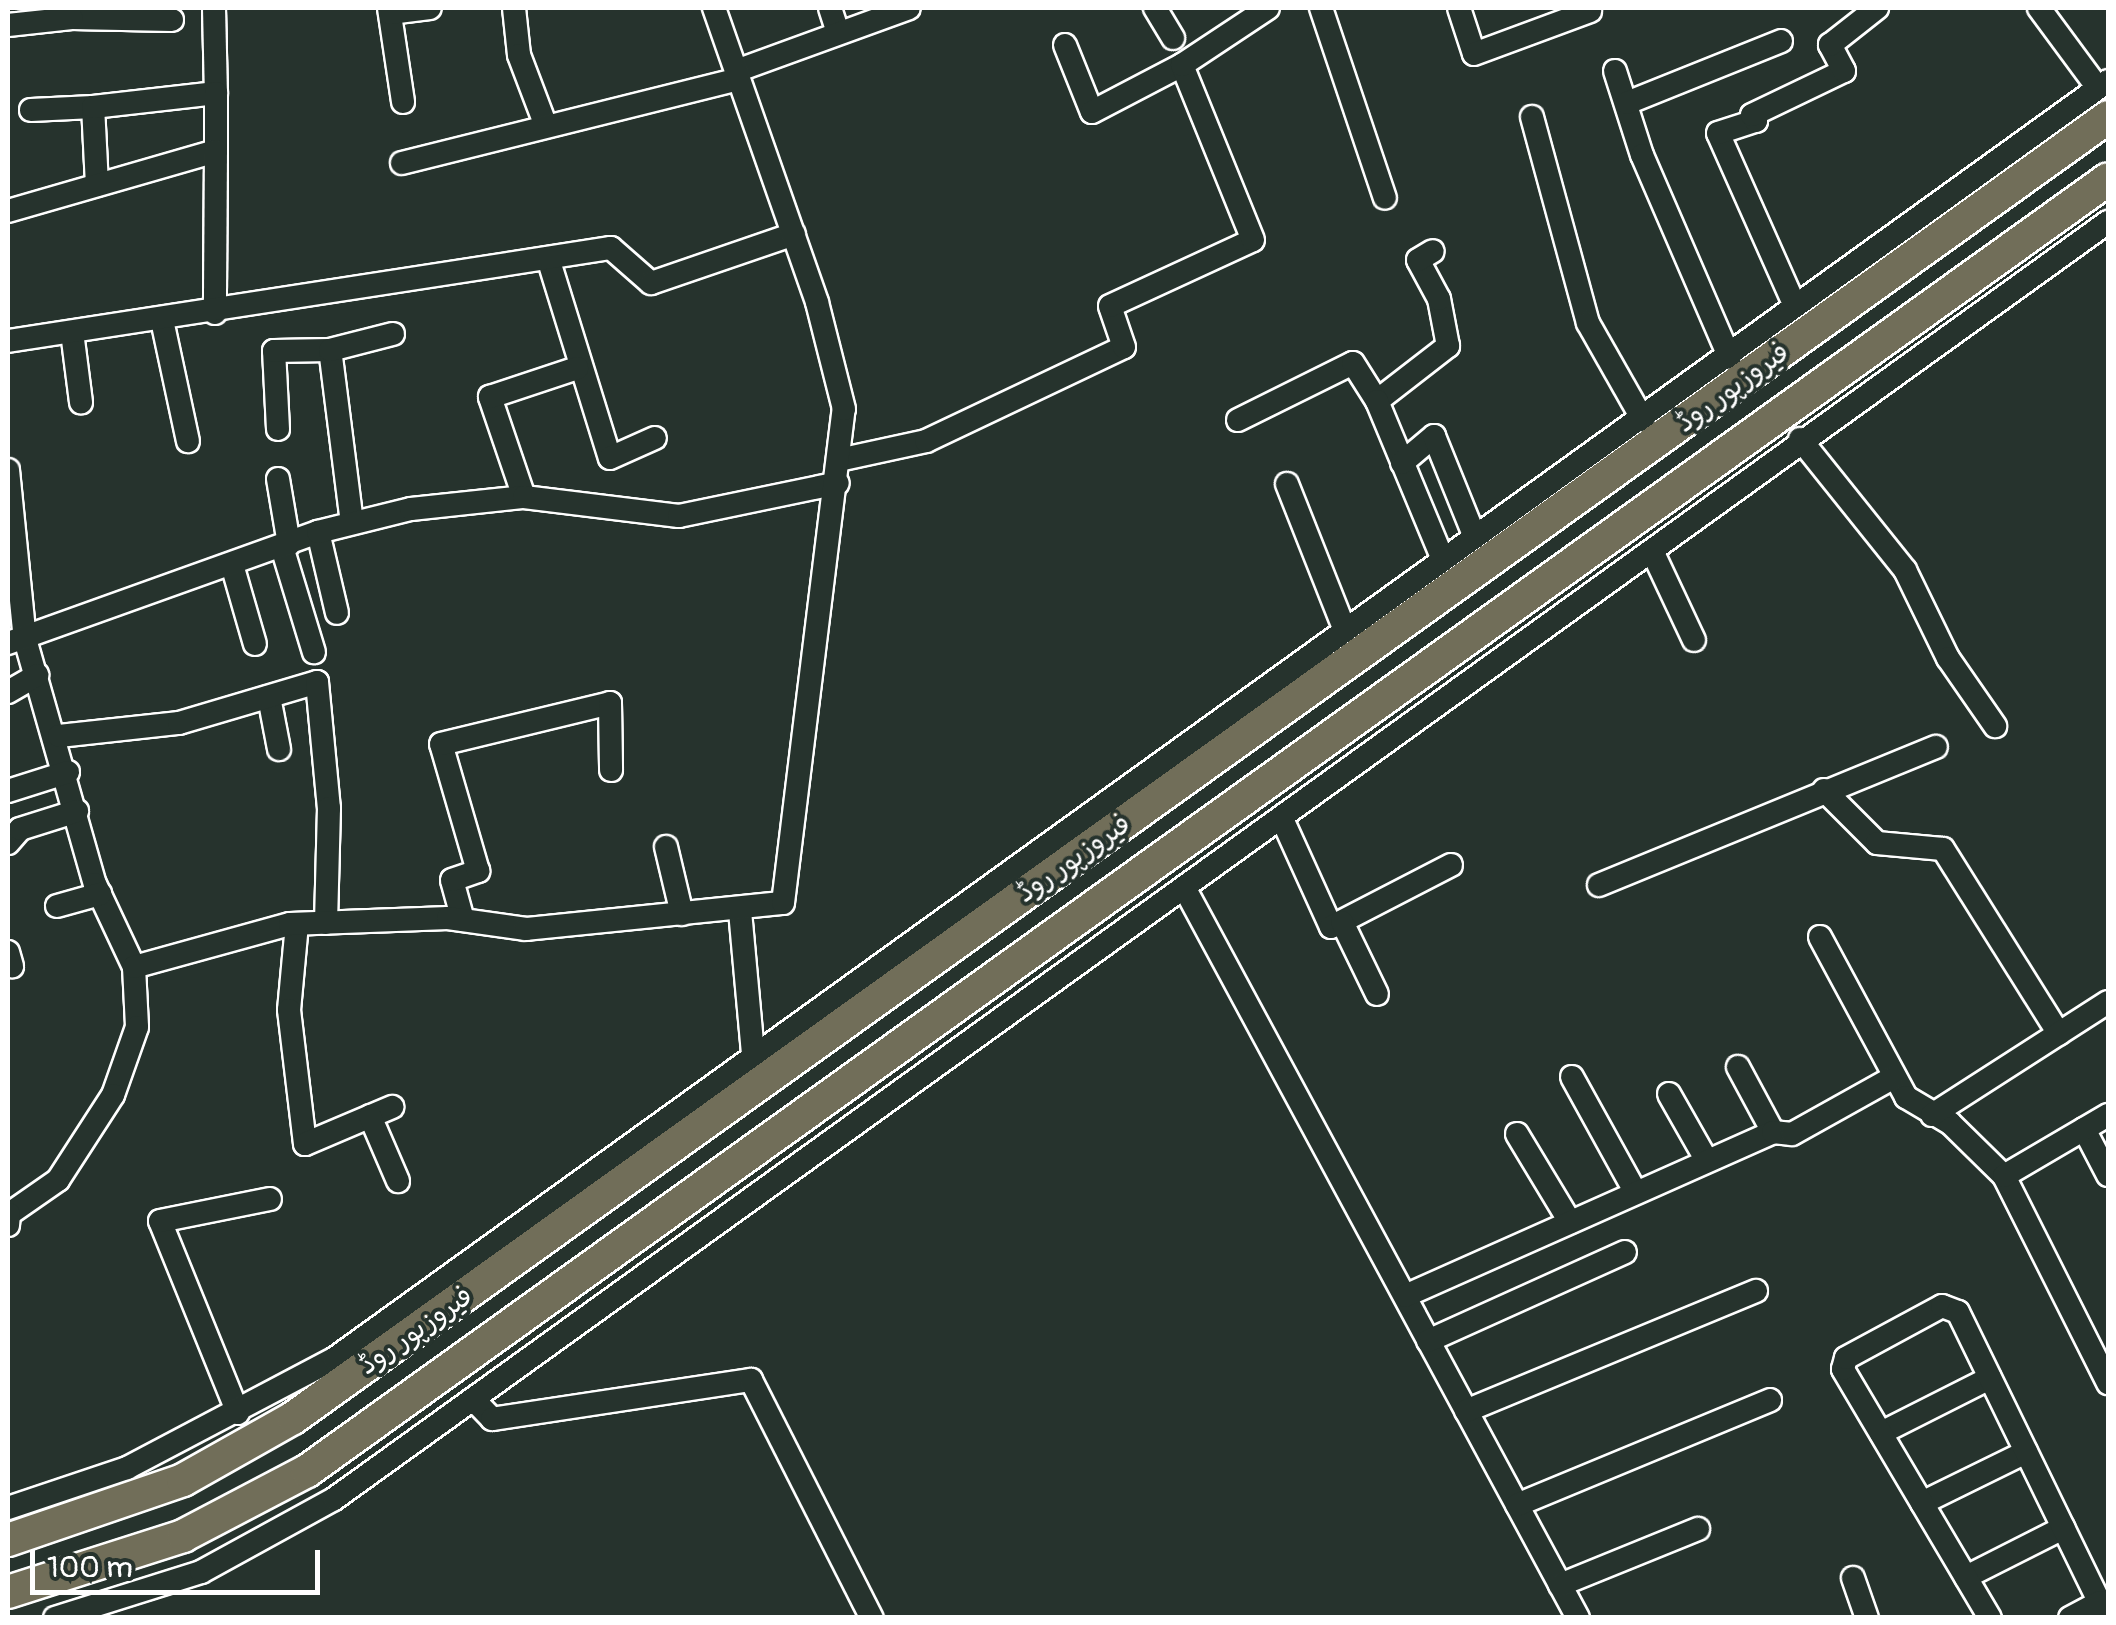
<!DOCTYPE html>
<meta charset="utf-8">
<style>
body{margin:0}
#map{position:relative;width:2116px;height:1625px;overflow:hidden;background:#26332d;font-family:Pangolin,"Playpen Sans Arabic",sans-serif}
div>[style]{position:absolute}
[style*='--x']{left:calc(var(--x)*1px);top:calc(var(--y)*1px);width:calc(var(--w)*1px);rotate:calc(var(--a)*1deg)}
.roads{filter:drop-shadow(2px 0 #fff) drop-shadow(-2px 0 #fff) drop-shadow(0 2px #fff) drop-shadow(0 -2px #fff)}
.minor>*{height:22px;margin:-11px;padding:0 11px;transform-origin:11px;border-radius:11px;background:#26332d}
.highway>*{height:32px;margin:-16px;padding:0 16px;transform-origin:16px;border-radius:16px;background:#716e59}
span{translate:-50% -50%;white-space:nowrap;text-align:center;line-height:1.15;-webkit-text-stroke:8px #26332d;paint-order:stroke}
.street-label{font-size:28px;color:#fff}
.frame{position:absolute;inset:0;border:10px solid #fff;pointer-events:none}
.scale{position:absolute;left:30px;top:1550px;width:290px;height:45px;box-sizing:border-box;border:5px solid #fff;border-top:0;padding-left:12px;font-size:30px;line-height:35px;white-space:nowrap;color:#fff;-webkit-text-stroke:8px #26332d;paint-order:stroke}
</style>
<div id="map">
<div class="roads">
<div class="minor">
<i style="--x:72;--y:8;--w:10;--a:90"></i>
<i style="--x:72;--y:18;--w:100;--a:1.1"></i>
<i style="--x:214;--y:8;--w:85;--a:88.7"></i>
<i style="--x:389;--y:8;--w:95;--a:81.5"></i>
<i style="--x:514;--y:8;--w:47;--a:83.9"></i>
<i style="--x:519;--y:55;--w:76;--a:69.2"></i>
<i style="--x:830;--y:8;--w:26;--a:72"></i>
<i style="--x:1155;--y:8;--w:35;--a:59"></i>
<i style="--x:1321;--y:8;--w:200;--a:71.4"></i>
<i style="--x:1459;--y:8;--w:48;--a:71.9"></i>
<i style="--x:1474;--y:54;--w:124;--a:-20.3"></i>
<i style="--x:2039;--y:8;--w:99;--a:53.6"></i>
<i style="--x:390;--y:13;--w:40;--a:-7.1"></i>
<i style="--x:8;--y:25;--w:64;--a:-6.2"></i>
<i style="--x:1065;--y:45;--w:72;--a:68.1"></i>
<i style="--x:1092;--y:112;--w:102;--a:-27.6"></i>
<i style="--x:736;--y:71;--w:184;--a:-20"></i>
<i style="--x:1615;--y:71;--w:88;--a:72.2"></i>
<i style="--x:1642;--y:155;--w:221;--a:66.6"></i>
<i style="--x:1627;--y:103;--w:166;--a:-21.9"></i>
<i style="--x:31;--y:110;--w:62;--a:-2.8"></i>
<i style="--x:1532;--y:117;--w:213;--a:74.8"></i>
<i style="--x:1588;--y:323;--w:112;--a:60.4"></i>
<i style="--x:402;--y:163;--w:346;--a:-14"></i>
<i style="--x:97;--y:185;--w:78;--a:-92.9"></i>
<i style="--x:93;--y:107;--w:124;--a:-6.5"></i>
<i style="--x:216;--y:93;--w:58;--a:90"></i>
<i style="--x:8;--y:211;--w:216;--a:-16.1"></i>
<i style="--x:216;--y:151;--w:162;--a:90.4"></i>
<i style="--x:548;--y:258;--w:209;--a:72.8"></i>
<i style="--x:610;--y:458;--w:49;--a:-24"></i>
<i style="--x:1795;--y:306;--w:189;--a:-114"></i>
<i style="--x:1718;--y:133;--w:40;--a:-18"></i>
<i style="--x:1756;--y:121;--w:7;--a:-124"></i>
<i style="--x:1752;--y:115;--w:102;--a:-25.6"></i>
<i style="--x:1844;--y:71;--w:30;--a:-118"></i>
<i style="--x:1830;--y:45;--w:60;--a:-38.2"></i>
<i style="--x:162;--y:320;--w:124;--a:77.9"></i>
<i style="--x:72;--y:332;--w:71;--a:82.7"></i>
<i style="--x:8;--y:341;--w:610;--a:-8.77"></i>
<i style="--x:611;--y:248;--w:53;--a:41.2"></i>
<i style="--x:651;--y:283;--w:151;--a:-18.9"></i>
<i style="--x:1377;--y:401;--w:90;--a:-37.8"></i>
<i style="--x:1448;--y:346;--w:48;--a:-100.8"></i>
<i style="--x:1439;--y:299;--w:44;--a:-118.3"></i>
<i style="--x:1418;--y:260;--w:17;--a:-31"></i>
<i style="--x:1238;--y:420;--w:128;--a:-26.4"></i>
<i style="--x:1353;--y:363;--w:45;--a:57.7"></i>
<i style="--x:1377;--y:401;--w:167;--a:67.4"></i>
<i style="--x:278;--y:429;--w:78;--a:-92.9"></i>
<i style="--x:274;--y:351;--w:56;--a:-1"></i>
<i style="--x:1800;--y:439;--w:168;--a:51.3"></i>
<i style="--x:1905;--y:570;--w:98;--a:64"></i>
<i style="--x:1948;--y:658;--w:83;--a:55.3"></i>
<i style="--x:839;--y:460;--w:89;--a:-12.3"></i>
<i style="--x:926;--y:441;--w:219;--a:-25.4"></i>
<i style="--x:1124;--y:347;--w:43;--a:-108.9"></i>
<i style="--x:1110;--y:306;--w:157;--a:-24.8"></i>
<i style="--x:1253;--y:240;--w:189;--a:-112.1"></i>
<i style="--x:1182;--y:65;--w:103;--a:-33.5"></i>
<i style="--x:1402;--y:463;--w:42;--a:-40.2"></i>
<i style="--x:1434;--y:436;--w:107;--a:68"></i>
<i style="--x:8;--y:470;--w:170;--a:84.3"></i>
<i style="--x:25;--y:639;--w:255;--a:74.1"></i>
<i style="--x:95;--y:884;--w:92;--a:64.8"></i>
<i style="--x:134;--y:967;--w:60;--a:87.1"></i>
<i style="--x:137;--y:1027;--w:72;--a:109.4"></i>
<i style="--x:113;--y:1095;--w:101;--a:122.9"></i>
<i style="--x:58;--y:1180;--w:60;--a:145.2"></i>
<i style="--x:9;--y:1214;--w:11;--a:95"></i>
<i style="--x:278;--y:479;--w:66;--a:80.4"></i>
<i style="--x:1287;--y:484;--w:155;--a:68.4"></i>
<i style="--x:524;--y:497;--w:106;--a:-108.8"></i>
<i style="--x:490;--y:397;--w:92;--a:-18.4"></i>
<i style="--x:352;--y:523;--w:174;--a:-97.2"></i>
<i style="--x:330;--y:350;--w:65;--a:-14.3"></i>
<i style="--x:318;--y:532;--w:83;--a:76.8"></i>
<i style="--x:282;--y:547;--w:110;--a:73.1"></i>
<i style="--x:1653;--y:553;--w:96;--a:64.8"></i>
<i style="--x:233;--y:568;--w:79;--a:73.9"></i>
<i style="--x:8;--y:643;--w:329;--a:-19.7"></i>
<i style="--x:318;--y:532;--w:96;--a:-13.9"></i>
<i style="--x:411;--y:509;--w:114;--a:-6.1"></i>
<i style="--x:524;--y:497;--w:156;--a:7"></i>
<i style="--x:679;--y:516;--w:162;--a:-11.7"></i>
<i style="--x:8;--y:692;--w:34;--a:-30"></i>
<i style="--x:269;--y:697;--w:53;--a:79.1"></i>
<i style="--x:59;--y:736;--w:121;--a:-6.2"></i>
<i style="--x:179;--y:723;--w:144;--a:-16.5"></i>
<i style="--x:317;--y:682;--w:127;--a:84.6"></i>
<i style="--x:329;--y:808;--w:115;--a:91.5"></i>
<i style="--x:1824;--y:790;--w:75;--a:45"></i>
<i style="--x:1877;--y:843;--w:66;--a:5.2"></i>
<i style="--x:1943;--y:849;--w:218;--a:57.9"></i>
<i style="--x:8;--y:791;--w:63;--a:-17.6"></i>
<i style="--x:1283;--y:821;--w:116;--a:65.6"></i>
<i style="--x:1331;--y:927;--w:135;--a:-27.3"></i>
<i style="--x:8;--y:843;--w:18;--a:-49"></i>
<i style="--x:20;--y:829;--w:60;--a:-17.5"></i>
<i style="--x:666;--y:847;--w:69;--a:76.6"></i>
<i style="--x:1599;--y:885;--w:364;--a:-22.3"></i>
<i style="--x:1185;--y:889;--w:828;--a:61.67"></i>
<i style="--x:57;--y:906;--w:45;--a:-15.6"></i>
<i style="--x:740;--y:911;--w:143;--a:84.8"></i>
<i style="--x:463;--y:920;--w:41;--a:-105.4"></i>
<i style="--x:452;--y:880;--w:28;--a:-19"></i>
<i style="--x:478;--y:871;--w:132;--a:-106.2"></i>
<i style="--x:441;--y:744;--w:174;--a:-13.6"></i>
<i style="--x:610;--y:703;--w:67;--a:89.1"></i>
<i style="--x:1342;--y:922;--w:80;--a:64.1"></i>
<i style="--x:297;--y:924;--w:86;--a:95.3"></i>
<i style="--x:289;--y:1010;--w:135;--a:83.2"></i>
<i style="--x:305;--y:1144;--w:95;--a:-23"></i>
<i style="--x:1820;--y:937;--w:182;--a:61.7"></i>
<i style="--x:1906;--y:1097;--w:51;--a:30.6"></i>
<i style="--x:1950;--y:1123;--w:76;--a:44.5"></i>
<i style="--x:2004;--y:1176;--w:232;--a:63.3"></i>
<i style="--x:8;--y:952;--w:15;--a:74"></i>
<i style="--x:134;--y:967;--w:162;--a:-15.4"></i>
<i style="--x:290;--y:924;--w:158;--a:-2.2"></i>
<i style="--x:448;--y:918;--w:79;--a:8"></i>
<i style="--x:526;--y:929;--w:258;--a:-5.8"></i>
<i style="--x:783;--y:903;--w:498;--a:-83"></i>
<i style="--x:844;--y:409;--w:110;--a:-104.2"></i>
<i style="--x:817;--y:302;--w:312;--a:-109.3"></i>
<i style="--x:1738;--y:1067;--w:74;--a:61.7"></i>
<i style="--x:1572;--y:1077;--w:132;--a:61.1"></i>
<i style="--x:1669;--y:1094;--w:77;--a:60.4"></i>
<i style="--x:1932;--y:1115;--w:209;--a:-32.7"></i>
<i style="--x:370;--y:1116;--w:71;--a:66.7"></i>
<i style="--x:2084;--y:1129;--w:52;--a:62.4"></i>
<i style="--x:1517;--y:1134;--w:103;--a:58.9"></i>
<i style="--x:2004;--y:1176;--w:121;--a:-30.4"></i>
<i style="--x:1405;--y:1296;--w:403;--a:-24"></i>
<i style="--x:1773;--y:1132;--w:19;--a:6"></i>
<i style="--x:1792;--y:1134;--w:115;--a:-29.2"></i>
<i style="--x:1428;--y:1341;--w:216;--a:-24.3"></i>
<i style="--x:473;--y:1399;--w:28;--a:46"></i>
<i style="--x:492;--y:1419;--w:262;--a:-8.6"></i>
<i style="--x:751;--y:1380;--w:267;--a:63.1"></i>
<i style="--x:1466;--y:1411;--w:314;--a:-22.5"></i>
<i style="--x:238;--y:1413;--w:207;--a:-112.1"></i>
<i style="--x:160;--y:1221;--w:112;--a:-11.3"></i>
<i style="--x:1881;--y:1433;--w:122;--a:-26.8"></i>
<i style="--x:1922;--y:1503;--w:116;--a:-26.1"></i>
<i style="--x:1517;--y:1505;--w:274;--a:-22.5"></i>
<i style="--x:8;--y:1508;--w:126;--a:-18.6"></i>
<i style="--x:127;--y:1468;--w:234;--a:-27.8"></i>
<i style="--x:334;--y:1359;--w:2186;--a:-35.77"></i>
<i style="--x:1966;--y:1577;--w:109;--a:-26.8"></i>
<i style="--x:1853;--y:1578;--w:42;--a:70.7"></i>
<i style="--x:1560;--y:1585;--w:149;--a:-22.1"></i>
<i style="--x:55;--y:1618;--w:153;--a:-17.5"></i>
<i style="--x:201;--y:1572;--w:152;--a:-28.8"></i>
<i style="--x:334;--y:1499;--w:2186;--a:-35.75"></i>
<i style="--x:1990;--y:1618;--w:289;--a:-120.6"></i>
<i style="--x:1843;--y:1369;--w:11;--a:-75"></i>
<i style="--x:1846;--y:1358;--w:109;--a:-28.4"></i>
<i style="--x:1942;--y:1306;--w:17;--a:21"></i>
<i style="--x:1958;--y:1312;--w:340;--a:64"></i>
<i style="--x:2070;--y:1618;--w:34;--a:-28"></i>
</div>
<div class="highway">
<i style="--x:8;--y:1540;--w:185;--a:-18.9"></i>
<i style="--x:183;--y:1480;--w:126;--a:-29.4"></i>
<i style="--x:293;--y:1418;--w:2233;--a:-35.63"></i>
<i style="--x:8;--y:1592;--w:184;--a:-17.7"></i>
<i style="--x:183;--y:1536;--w:140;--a:-27.7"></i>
<i style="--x:307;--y:1471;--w:2216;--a:-35.65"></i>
</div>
</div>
<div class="street-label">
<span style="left:1733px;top:388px;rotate:-36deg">فیروزپور روڈ</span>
<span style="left:1074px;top:859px;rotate:-35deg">فیروزپور روڈ</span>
<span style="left:416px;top:1331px;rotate:-35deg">فیروزپور روڈ</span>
</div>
<div class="frame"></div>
<div class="scale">100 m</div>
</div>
